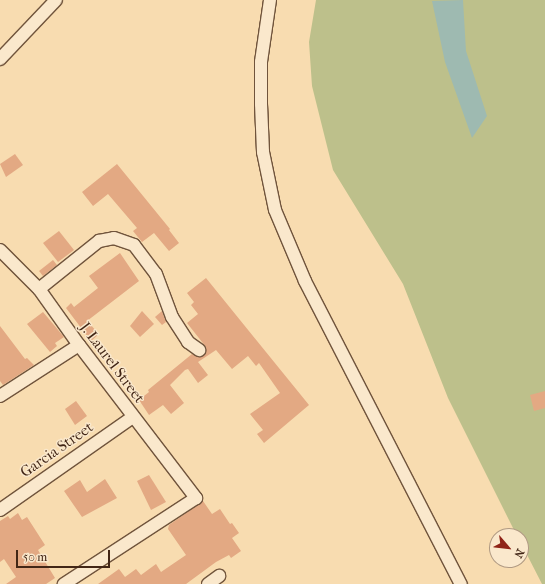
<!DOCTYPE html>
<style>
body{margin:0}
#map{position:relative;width:545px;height:584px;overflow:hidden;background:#f8dcb0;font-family:"IM FELL French Canon",serif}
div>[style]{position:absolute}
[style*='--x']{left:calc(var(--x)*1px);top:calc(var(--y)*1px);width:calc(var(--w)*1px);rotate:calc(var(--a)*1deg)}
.green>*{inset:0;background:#bdc08b}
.water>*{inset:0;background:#9ebab1}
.building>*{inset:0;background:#e3a983}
.roads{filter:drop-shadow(1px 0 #70543c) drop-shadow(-1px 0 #70543c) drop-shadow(0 1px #70543c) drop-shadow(0 -1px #70543c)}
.minor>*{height:12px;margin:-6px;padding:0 6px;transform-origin:6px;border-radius:6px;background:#fae8cc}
span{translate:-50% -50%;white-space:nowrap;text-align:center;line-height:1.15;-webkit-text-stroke:3px #fae8cc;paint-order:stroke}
.street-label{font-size:15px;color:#422616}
.north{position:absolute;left:489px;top:528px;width:40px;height:40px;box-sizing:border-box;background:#fae8cc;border:1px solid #b09a83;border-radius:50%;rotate:118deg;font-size:11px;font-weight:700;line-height:16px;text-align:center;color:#422616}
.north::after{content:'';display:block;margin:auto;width:14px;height:18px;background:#8f2418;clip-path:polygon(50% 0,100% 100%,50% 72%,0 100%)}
.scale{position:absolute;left:16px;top:550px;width:94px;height:18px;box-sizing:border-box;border:2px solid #422616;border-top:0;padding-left:5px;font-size:12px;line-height:14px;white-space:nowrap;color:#422616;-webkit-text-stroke:3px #fae8cc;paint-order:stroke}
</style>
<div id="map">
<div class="green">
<i style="clip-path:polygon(316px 0,545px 0,545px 584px,542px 584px,521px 543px,521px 536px,517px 536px,448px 398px,403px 284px,333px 170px,312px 86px,309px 42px)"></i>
</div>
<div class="water">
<i style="clip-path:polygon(463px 0,466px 51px,487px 116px,472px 138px,445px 62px,432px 1px)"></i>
</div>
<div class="building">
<i style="clip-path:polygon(15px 154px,23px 165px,6px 177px,0 164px)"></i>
<i style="clip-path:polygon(117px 164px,170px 229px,169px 230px,179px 243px,169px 251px,154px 233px,142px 242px,133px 231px,137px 228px,108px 194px,93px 206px,82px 192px)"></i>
<i style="clip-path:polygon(59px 231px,74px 250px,58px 262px,43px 243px)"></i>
<i style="clip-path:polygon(120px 253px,139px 281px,87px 321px,99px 334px,91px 341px,66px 308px,71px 303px,74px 307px,98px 288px,89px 276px)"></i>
<i style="clip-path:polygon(53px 260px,57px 265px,43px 276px,39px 271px)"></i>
<i style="clip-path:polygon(206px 278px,309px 405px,264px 443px,257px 434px,263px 430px,250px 414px,280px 393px,259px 363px,256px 366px,248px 356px,232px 369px,216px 350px,198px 362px,208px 375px,198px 383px,188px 369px,185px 370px,170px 385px,184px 403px,171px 414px,163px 405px,149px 415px,139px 400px,149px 392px,148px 390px,192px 354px,199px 357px,205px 354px,206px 347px,187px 323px,198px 314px,191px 305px,194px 302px,187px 293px)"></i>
<i style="clip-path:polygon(142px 311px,154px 324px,140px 337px,130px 326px)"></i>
<i style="clip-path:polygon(162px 311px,166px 322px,162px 325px,155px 317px)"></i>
<i style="clip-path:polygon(43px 312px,64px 337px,55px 343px,57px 346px,50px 352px,27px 324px)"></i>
<i style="clip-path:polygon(0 326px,25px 359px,27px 358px,34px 365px,3px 385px,0 381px)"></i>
<i style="clip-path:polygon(545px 391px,545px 408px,534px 411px,530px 395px)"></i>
<i style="clip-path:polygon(76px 401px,87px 416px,75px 425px,65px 409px)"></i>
<i style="clip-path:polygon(149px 475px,166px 502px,151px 510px,137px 481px)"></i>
<i style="clip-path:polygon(105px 479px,117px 498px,82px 517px,64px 491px,80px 480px,87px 492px)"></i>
<i style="clip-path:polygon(203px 501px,212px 514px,220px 509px,230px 524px,232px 523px,239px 533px,232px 538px,241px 551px,231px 558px,229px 555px,216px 562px,186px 584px,98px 584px,119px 569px,125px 577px,136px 569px,141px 575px,156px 564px,161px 572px,186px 555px,168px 529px,169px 525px)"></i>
<i style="clip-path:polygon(18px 513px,22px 520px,27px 517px,45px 545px,38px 550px,55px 578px,46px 584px,6px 584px,16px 577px,4px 559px,0 562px,0 521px,8px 516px,10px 519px)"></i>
</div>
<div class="roads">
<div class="minor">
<i style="--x:270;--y:0;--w:63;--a:98.3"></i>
<i style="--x:261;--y:62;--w:42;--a:90"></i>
<i style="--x:261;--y:104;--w:48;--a:87.6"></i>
<i style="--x:263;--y:152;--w:59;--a:78.3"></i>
<i style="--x:275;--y:210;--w:77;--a:67.1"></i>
<i style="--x:305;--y:281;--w:341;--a:62.8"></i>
<i style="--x:0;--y:59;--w:81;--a:-46.5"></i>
<i style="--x:0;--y:250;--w:55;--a:45"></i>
<i style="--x:39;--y:289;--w:69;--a:54.5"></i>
<i style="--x:79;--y:345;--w:193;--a:52.6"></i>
<i style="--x:196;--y:498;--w:158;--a:146.9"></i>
<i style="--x:39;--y:289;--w:77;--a:-38.7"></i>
<i style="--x:99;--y:241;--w:15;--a:-11"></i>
<i style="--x:114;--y:238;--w:21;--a:19"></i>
<i style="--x:134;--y:245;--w:36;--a:53"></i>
<i style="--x:156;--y:274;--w:46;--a:69.6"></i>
<i style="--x:172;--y:317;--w:30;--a:57"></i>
<i style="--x:188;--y:342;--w:14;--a:36"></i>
<i style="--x:0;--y:396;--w:94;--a:-32.8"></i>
<i style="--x:0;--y:510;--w:162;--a:-35"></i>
<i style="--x:208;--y:584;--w:14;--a:-36"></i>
</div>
</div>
<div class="street-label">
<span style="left:112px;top:363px;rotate:53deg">J. Laurel Street</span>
<span style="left:57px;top:450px;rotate:-35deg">Garcia Street</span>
</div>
<div class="north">N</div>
<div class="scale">50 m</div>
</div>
